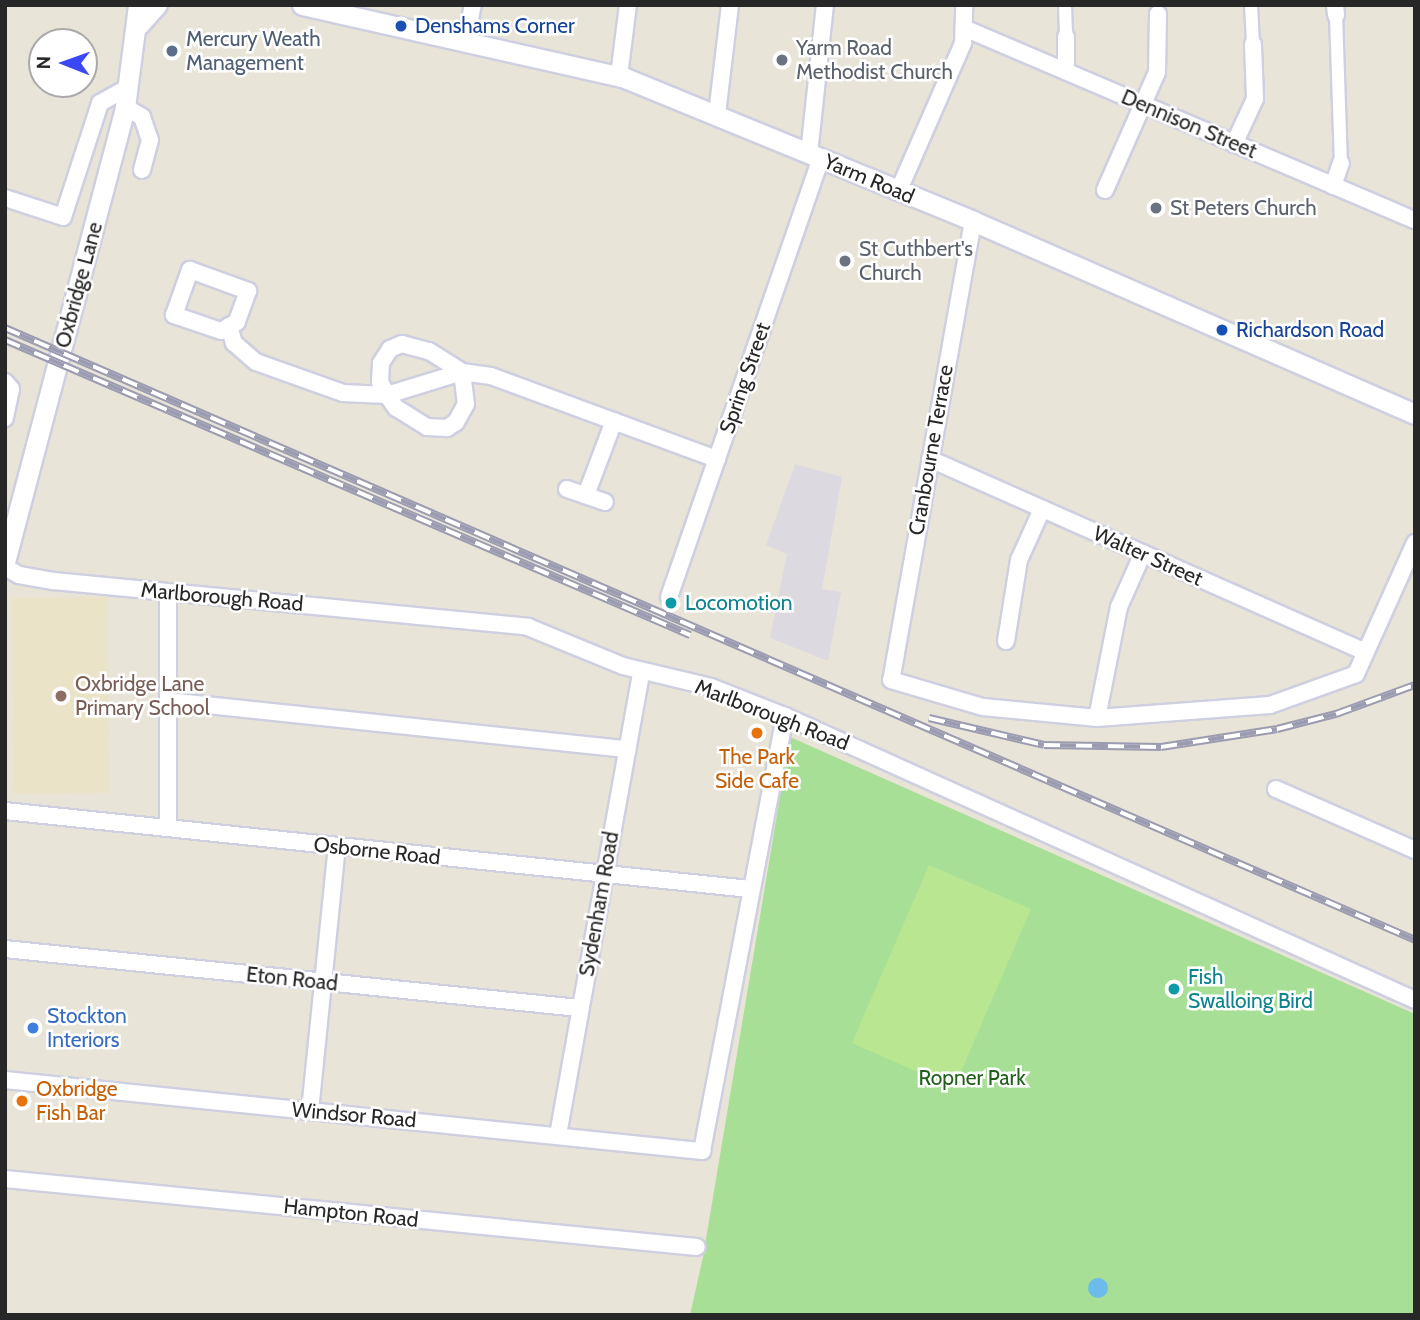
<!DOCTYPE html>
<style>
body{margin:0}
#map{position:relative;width:1420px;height:1320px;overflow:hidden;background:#e9e4d8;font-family:Cabin,sans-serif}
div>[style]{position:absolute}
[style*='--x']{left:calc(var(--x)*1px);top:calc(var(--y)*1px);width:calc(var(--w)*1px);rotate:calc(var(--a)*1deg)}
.industrial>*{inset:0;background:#dcd9e1}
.education>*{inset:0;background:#ebe3c7}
.green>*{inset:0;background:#a6df95}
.pitch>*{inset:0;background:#b9e791}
.water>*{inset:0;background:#6cbbea}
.round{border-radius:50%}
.roads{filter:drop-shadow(2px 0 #cecfe0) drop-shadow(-2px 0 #cecfe0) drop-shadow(0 2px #cecfe0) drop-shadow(0 -2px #cecfe0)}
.pedestrian>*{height:12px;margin:-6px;padding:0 6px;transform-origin:6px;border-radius:6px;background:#fff}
.minor>*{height:16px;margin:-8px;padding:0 8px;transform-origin:8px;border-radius:8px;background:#fff}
.tertiary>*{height:19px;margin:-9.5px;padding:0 9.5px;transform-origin:9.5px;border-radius:9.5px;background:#fff}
.rail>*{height:8px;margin-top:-4px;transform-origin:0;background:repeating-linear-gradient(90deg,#fff 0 16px,#9b9cb1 0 32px);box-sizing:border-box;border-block:2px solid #9b9cb1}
.dots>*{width:19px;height:19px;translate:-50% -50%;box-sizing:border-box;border:4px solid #fff;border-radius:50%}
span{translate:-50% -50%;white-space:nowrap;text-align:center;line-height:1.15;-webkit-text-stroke:5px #fff;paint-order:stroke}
.transit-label{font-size:21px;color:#164399}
.left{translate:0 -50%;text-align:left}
.service-label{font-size:21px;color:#4e5e75}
.worship-label{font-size:21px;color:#5b616d}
.street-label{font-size:21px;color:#272727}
.culture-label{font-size:21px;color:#0d838f}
.education-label{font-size:21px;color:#785e54}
.food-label{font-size:21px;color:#c56008}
.shop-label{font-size:21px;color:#366cbe}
.park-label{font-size:21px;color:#21601b}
.frame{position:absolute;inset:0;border:7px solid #272727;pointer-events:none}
.north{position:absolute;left:28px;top:28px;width:70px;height:70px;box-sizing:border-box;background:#fff;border:2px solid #a9a9a9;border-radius:50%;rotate:271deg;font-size:19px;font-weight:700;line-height:28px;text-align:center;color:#272727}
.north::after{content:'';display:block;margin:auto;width:24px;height:32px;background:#3a49f4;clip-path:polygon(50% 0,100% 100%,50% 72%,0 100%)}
</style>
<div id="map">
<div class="industrial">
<i style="clip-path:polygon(795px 464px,842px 477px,822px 589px,841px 592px,828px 661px,770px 638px,787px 554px,766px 545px)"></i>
</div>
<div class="education">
<i style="clip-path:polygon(108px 597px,109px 793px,13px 794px,12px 598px)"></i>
</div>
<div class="green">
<i style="clip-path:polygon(790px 737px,1415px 1014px,1415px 1315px,690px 1315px,703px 1257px)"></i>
</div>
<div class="pitch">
<i style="clip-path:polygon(929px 865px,1031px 909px,954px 1088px,852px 1043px)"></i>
</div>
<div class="water">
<i class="round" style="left:1088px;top:1278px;width:20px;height:20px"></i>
</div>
<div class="roads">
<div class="pedestrian">
<i style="--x:1065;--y:5;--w:32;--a:88"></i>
<i style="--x:1251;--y:5;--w:39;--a:87"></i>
<i style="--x:1336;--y:15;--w:148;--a:88.1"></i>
</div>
<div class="minor">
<i style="--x:1335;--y:5;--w:10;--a:84"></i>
<i style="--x:964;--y:28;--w:490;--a:23.1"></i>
<i style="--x:1066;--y:37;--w:33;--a:90"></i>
<i style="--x:466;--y:40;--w:36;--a:-79"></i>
<i style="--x:619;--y:76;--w:72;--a:-82.8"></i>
<i style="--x:125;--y:107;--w:20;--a:30"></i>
<i style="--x:142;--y:117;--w:24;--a:71"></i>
<i style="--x:150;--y:140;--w:31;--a:105"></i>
<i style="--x:717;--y:114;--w:110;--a:-83.2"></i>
<i style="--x:1234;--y:144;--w:50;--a:-65"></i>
<i style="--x:1255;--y:99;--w:55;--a:-92.1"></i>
<i style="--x:809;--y:154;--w:150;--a:-83.9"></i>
<i style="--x:1333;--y:186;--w:24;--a:-71"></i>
<i style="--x:1105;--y:190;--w:129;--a:-66.2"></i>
<i style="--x:1157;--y:72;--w:58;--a:-89"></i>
<i style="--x:898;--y:192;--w:163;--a:-66.4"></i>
<i style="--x:963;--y:43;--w:38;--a:-88"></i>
<i style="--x:5;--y:198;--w:61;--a:18.1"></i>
<i style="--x:63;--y:217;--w:120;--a:-72"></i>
<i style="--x:100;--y:103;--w:33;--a:-29"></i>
<i style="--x:973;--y:221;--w:466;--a:100.1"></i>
<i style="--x:891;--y:680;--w:96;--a:16.4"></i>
<i style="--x:983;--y:707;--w:115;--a:5.5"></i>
<i style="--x:1097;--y:718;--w:173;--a:-4.3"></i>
<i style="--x:1270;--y:705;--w:91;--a:-19.8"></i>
<i style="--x:1356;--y:674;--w:144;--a:-65.8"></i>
<i style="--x:190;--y:270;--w:62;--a:19.9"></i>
<i style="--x:248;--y:291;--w:33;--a:110"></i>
<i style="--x:237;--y:322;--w:18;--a:151"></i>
<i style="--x:221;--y:331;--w:50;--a:-161.2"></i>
<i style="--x:174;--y:315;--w:48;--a:-70.4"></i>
<i style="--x:229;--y:326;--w:18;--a:74"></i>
<i style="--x:234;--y:343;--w:29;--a:41"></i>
<i style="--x:256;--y:362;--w:92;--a:19.6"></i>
<i style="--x:343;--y:393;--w:44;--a:2.6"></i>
<i style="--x:387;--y:395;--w:78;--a:-17"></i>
<i style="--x:462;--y:372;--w:29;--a:8"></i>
<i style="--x:491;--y:376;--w:241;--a:20.2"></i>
<i style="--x:402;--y:344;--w:28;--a:15"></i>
<i style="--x:429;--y:351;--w:39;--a:32"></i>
<i style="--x:462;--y:372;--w:32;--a:83"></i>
<i style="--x:466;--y:404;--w:21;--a:119"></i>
<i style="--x:456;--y:422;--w:11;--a:146"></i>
<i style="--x:447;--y:428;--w:20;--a:-177"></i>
<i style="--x:427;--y:427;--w:36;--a:-148"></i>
<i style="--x:396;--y:408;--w:16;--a:-125"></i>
<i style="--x:387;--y:395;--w:15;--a:-118"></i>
<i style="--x:380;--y:382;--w:19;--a:-87"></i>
<i style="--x:381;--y:363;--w:17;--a:-57"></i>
<i style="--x:390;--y:349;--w:13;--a:-23"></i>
<i style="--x:5;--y:382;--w:9;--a:49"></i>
<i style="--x:11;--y:389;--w:30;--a:102"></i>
<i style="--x:930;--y:459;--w:476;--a:23.9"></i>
<i style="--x:567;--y:489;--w:40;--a:18.9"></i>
<i style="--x:586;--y:495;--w:79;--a:-69.3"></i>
<i style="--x:5;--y:567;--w:16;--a:30"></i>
<i style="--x:19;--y:575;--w:36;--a:10"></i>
<i style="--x:54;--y:581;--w:476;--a:5.5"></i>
<i style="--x:528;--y:627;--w:103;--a:22.3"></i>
<i style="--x:623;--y:666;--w:90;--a:13.4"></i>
<i style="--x:711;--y:687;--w:79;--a:21.4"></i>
<i style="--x:785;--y:716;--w:691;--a:24.27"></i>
<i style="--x:669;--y:597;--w:464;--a:-70.9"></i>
<i style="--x:1006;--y:641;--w:82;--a:-80.9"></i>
<i style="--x:1019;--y:560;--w:56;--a:-65.7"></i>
<i style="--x:168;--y:701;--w:462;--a:6"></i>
<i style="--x:1097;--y:718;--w:113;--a:-78.8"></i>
<i style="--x:1119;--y:607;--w:59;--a:-66"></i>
<i style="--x:1276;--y:789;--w:152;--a:23.7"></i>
<i style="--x:5;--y:811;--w:749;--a:5.98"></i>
<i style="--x:168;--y:828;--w:235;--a:-90"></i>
<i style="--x:5;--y:949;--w:577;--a:5.87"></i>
<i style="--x:5;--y:1080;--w:701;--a:5.82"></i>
<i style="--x:702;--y:1151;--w:443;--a:-79.2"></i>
<i style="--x:310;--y:1111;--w:265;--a:-84.2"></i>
<i style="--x:558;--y:1135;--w:470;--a:-79.8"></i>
<i style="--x:5;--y:1179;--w:695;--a:5.61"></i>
</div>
<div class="tertiary">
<i style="--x:302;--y:5;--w:331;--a:12.7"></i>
<i style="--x:625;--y:78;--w:376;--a:22.3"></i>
<i style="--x:973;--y:221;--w:482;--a:23.6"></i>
<i style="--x:136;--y:28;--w:31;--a:-48"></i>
<i style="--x:5;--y:562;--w:471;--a:-75.2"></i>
<i style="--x:125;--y:107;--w:103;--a:-82.7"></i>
</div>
</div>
<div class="rail">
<i style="--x:5;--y:328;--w:1537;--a:23.46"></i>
<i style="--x:5;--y:340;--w:746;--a:23.3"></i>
<i style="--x:929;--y:718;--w:118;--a:13.2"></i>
<i style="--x:1044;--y:745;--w:117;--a:1"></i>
<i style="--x:1161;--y:747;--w:117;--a:-8.8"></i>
<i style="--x:1277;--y:729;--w:61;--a:-14.3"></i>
<i style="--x:1336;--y:714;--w:84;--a:-20.2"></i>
</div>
<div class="dots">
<i style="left:401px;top:26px;background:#1a4fb4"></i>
<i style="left:172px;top:51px;background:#5c6f8a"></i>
<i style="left:782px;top:60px;background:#6b7280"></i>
<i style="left:1156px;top:208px;background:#6b7280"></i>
<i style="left:845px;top:261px;background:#6b7280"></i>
<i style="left:1222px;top:330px;background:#1a4fb4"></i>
<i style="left:671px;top:603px;background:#0f9aa8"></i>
<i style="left:61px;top:696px;background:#8d6e63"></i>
<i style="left:757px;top:733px;background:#e8710a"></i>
<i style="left:1174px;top:989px;background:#0f9aa8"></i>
<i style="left:33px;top:1028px;background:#3f7fe0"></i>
<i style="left:22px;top:1101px;background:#e8710a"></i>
</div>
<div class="transit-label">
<span class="left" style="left:415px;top:26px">Denshams Corner</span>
<span class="left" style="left:1236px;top:330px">Richardson Road</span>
</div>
<div class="service-label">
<span class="left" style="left:186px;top:51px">Mercury Weath<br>Management</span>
</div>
<div class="worship-label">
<span class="left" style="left:796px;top:60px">Yarm Road<br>Methodist Church</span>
<span class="left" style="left:1170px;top:208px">St Peters Church</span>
<span class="left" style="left:859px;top:261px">St Cuthbert's<br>Church</span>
</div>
<div class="street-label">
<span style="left:1189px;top:124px;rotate:23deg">Dennison Street</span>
<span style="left:869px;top:179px;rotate:23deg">Yarm Road</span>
<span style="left:79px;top:285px;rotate:-75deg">Oxbridge Lane</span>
<span style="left:745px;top:378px;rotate:-71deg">Spring Street</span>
<span style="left:931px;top:450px;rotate:-80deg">Cranbourne Terrace</span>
<span style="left:1148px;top:556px;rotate:24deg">Walter Street</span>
<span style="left:222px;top:597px;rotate:5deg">Marlborough Road</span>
<span style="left:772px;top:715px;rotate:21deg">Marlborough Road</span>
<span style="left:377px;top:851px;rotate:6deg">Osborne Road</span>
<span style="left:599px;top:904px;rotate:-80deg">Sydenham Road</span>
<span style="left:292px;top:979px;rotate:6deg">Eton Road</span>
<span style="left:354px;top:1115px;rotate:5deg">Windsor Road</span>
<span style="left:351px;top:1213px;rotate:6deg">Hampton Road</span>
</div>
<div class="culture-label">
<span class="left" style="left:685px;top:603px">Locomotion</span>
<span class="left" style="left:1188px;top:989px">Fish<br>Swalloing Bird</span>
</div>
<div class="education-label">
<span class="left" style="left:75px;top:696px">Oxbridge Lane<br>Primary School</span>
</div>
<div class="food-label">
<span style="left:757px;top:769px">The Park<br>Side Cafe</span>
<span class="left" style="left:36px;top:1101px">Oxbridge<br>Fish Bar</span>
</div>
<div class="shop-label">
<span class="left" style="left:47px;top:1028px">Stockton<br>Interiors</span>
</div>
<div class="park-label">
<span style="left:972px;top:1078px">Ropner Park</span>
</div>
<div class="frame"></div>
<div class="north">N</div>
</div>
